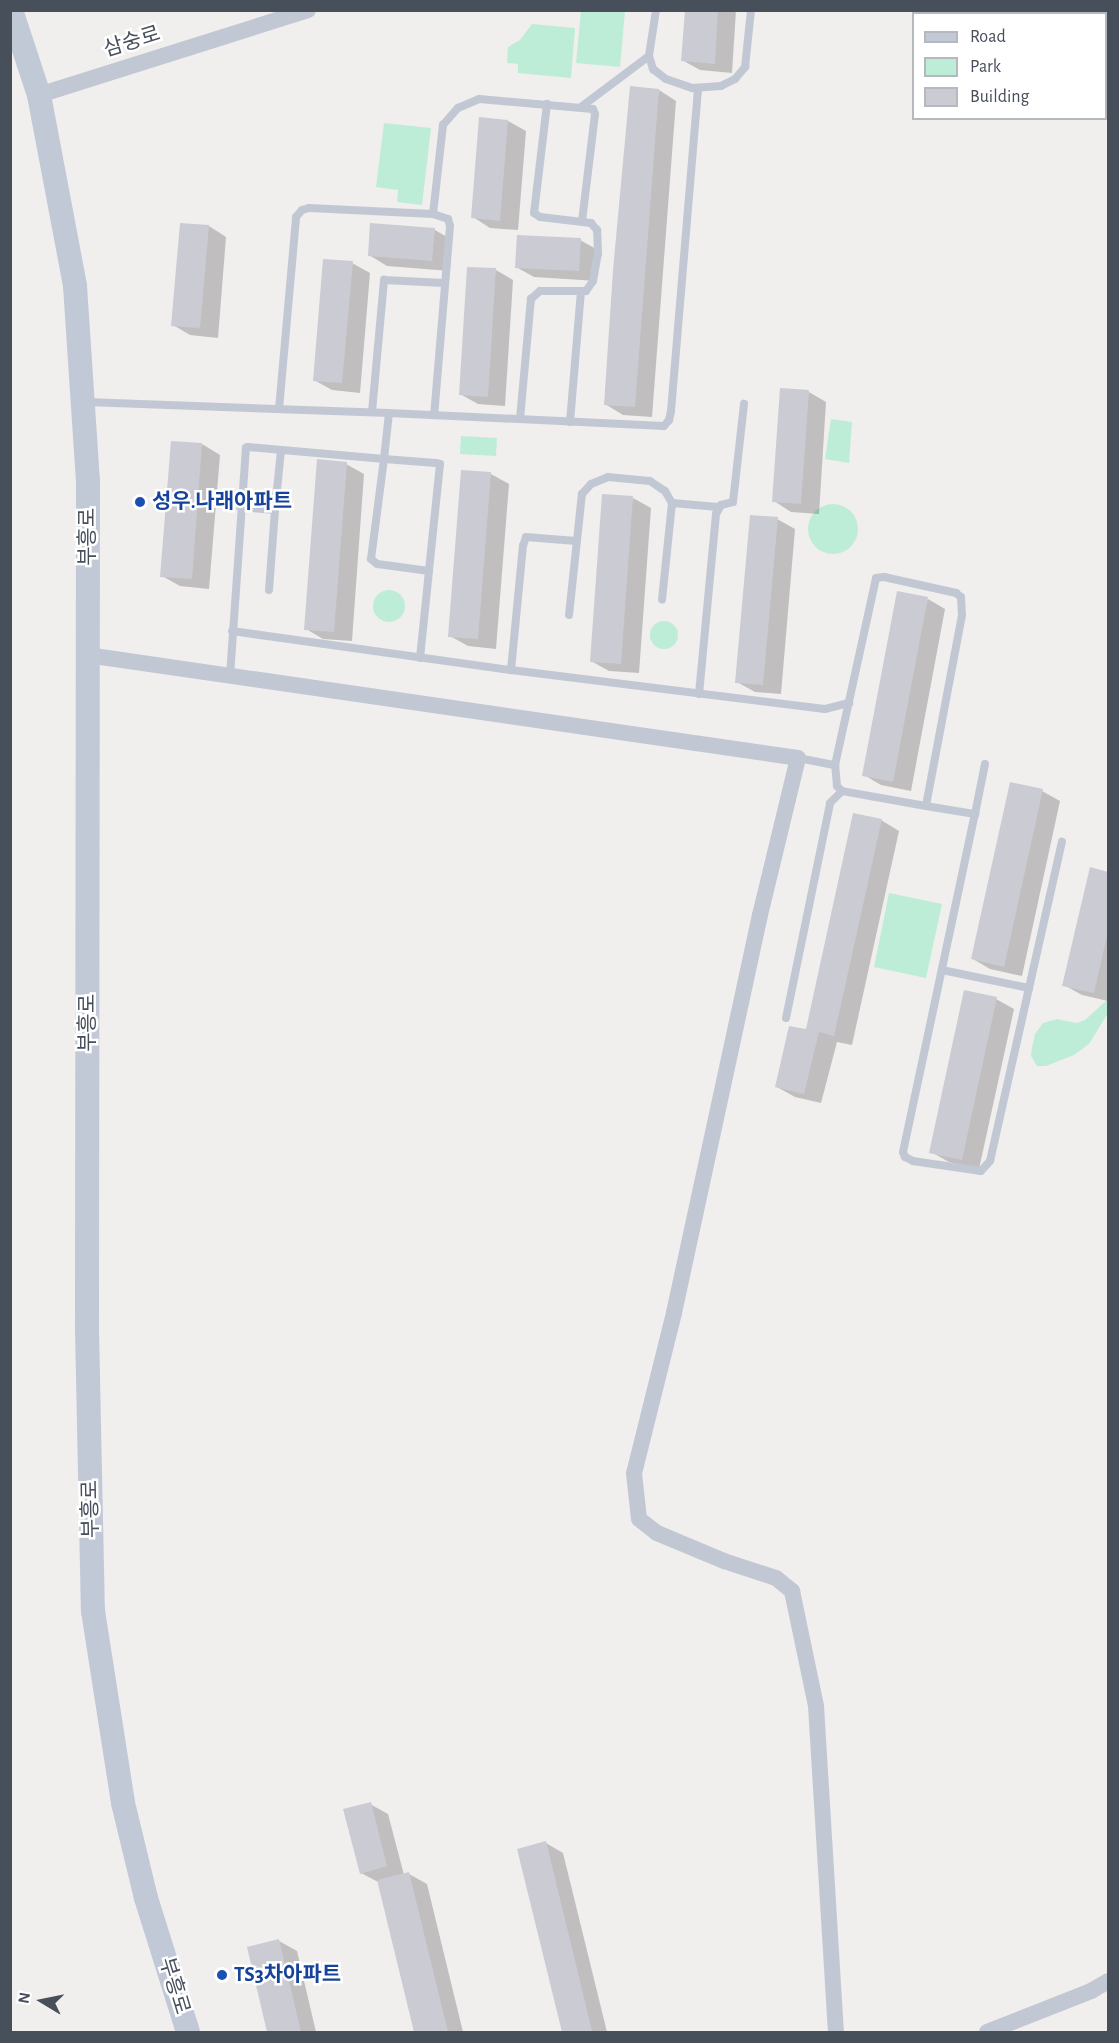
<!DOCTYPE html>
<meta charset="utf-8">
<style>
body{margin:0}
#map{position:relative;width:1119px;height:2043px;overflow:hidden;background:#f1eeee;font-family:"Alegreya Sans","Noto Sans KR",sans-serif}
div>[style]{position:absolute}
[style*='--x']{left:calc(var(--x)*1px);top:calc(var(--y)*1px);width:calc(var(--w)*1px);rotate:calc(var(--a)*1deg)}
.green>*{inset:0;background:#bdedd6}
.round{border-radius:50%}
.shadow>*{inset:0;background:#0003}
.building>*{inset:0;background:#cbccd3}
.lane>*{height:8px;margin:-4px;padding:0 4px;transform-origin:4px;border-radius:4px;background:#c2c8d3}
.street>*{height:16px;margin:-8px;padding:0 8px;transform-origin:8px;border-radius:8px;background:#c2c8d3}
.secondary>*{height:24px;margin:-12px;padding:0 12px;transform-origin:12px;border-radius:12px;background:#c1c9d7}
.dots>*{width:16px;height:16px;translate:-50% -50%;box-sizing:border-box;border:3px solid #fff;border-radius:50%}
span{translate:-50% -50%;white-space:nowrap;text-align:center;line-height:1.15;-webkit-text-stroke:5px #fff;paint-order:stroke}
.street-label{font-size:21px;color:#474f5b}
.transit-label{font-size:21px;color:#164399;font-weight:700}
.left{translate:0 -50%;text-align:left}
.frame{position:absolute;inset:0;border:12px solid #474f5b;pointer-events:none}
.legend{position:absolute;left:912px;top:12px;width:195px;height:108px;box-sizing:border-box;background:#fff;border:2px solid #b5b9bd;margin:0;padding:8px 10px;list-style:none;font-size:18px;color:#474f5b}
.legend li{display:flex;align-items:center;gap:12px;height:30px}
.legend b{width:30px;border:2px solid #b5b9bd}
.north{position:absolute;left:12px;top:1971px;width:60px;height:60px;-webkit-text-stroke:4px #fff;paint-order:stroke;rotate:280deg;font-size:16px;font-weight:700;line-height:24px;text-align:center;color:#474f5b}
.north::after{content:'';display:block;margin:auto;width:21px;height:27px;background:#474f5b;clip-path:polygon(50% 0,100% 100%,50% 72%,0 100%)}
</style>
<div id="map">
<div class="green">
<i style="clip-path:polygon(581px 11px,625px 11px,620px 67px,576px 63px)"></i>
<i style="clip-path:polygon(532px 24px,575px 28px,571px 78px,518px 73px,518px 64px,507px 63px,508px 47px,520px 40px)"></i>
<i style="clip-path:polygon(384px 123px,431px 128px,422px 205px,397px 202px,398px 190px,376px 187px)"></i>
<i style="clip-path:polygon(831px 419px,852px 422px,849px 463px,825px 459px)"></i>
<i style="clip-path:polygon(461px 436px,497px 438px,496px 456px,460px 454px)"></i>
<i class="round" style="left:808px;top:504px;width:50px;height:50px"></i>
<i class="round" style="left:373px;top:590px;width:32px;height:32px"></i>
<i class="round" style="left:650px;top:621px;width:28px;height:28px"></i>
<i style="clip-path:polygon(889px 893px,942px 904px,926px 978px,874px 967px)"></i>
<i style="clip-path:polygon(1108px 999px,1108px 1013px,1089px 1044px,1074px 1055px,1046px 1066px,1037px 1066px,1031px 1056px,1032px 1048px,1035px 1034px,1043px 1023px,1057px 1019px,1076px 1023px,1085px 1020px)"></i>
</div>
<div class="shadow">
<i style="clip-path:polygon(686px 10px,736px 10px,732px 73px,700px 70px,682px 60px)"></i>
<i style="clip-path:polygon(659px 90px,676px 101px,652px 417px,623px 415px,605px 404px)"></i>
<i style="clip-path:polygon(508px 121px,526px 131px,518px 230px,490px 228px,473px 217px)"></i>
<i style="clip-path:polygon(209px 226px,226px 237px,218px 338px,190px 335px,173px 325px)"></i>
<i style="clip-path:polygon(435px 230px,452px 240px,450px 271px,387px 266px,369px 255px)"></i>
<i style="clip-path:polygon(580px 240px,598px 250px,597px 281px,534px 277px,516px 267px)"></i>
<i style="clip-path:polygon(352px 263px,370px 273px,360px 393px,332px 390px,314px 380px)"></i>
<i style="clip-path:polygon(496px 270px,513px 280px,505px 406px,478px 404px,460px 394px)"></i>
<i style="clip-path:polygon(809px 392px,826px 402px,819px 514px,791px 512px,774px 501px)"></i>
<i style="clip-path:polygon(202px 444px,220px 455px,209px 589px,180px 586px,162px 576px)"></i>
<i style="clip-path:polygon(346px 464px,364px 474px,352px 641px,323px 639px,306px 629px)"></i>
<i style="clip-path:polygon(463px 472px,491px 474px,509px 484px,496px 649px,468px 646px,450px 636px)"></i>
<i style="clip-path:polygon(633px 498px,651px 508px,639px 673px,609px 671px,591px 661px)"></i>
<i style="clip-path:polygon(777px 519px,795px 529px,781px 694px,755px 692px,737px 682px)"></i>
<i style="clip-path:polygon(928px 599px,945px 609px,911px 791px,881px 785px,864px 775px)"></i>
<i style="clip-path:polygon(1042px 791px,1060px 801px,1022px 976px,990px 969px,973px 959px)"></i>
<i style="clip-path:polygon(881px 820px,899px 831px,852px 1045px,837px 1042px,821px 1103px,795px 1097px,777px 1087px,807px 1031px)"></i>
<i style="clip-path:polygon(1091px 869px,1108px 873px,1108px 1001px,1082px 995px,1064px 985px)"></i>
<i style="clip-path:polygon(996px 999px,1014px 1009px,979px 1169px,949px 1162px,931px 1152px)"></i>
<i style="clip-path:polygon(370px 1804px,388px 1814px,404px 1875px,409px 1874px,427px 1884px,463px 2032px,416px 2032px,380px 1883px,361px 1873px)"></i>
<i style="clip-path:polygon(546px 1843px,563px 1853px,607px 2032px,563px 2032px,519px 1850px)"></i>
<i style="clip-path:polygon(279px 1941px,297px 1951px,316px 2032px,269px 2032px,249px 1948px)"></i>
</div>
<div class="building">
<i style="clip-path:polygon(685px 10px,718px 10px,715px 64px,681px 61px)"></i>
<i style="clip-path:polygon(630px 86px,659px 89px,635px 407px,604px 405px,613px 270px)"></i>
<i style="clip-path:polygon(479px 117px,508px 120px,500px 221px,471px 218px)"></i>
<i style="clip-path:polygon(180px 223px,209px 225px,200px 328px,171px 326px)"></i>
<i style="clip-path:polygon(370px 223px,435px 228px,432px 261px,368px 256px)"></i>
<i style="clip-path:polygon(517px 235px,581px 238px,579px 271px,515px 268px)"></i>
<i style="clip-path:polygon(323px 259px,353px 261px,342px 383px,313px 381px)"></i>
<i style="clip-path:polygon(467px 267px,496px 268px,488px 397px,459px 395px)"></i>
<i style="clip-path:polygon(780px 388px,809px 390px,801px 504px,772px 502px)"></i>
<i style="clip-path:polygon(171px 441px,202px 443px,192px 579px,160px 577px)"></i>
<i style="clip-path:polygon(317px 459px,347px 462px,334px 632px,304px 630px)"></i>
<i style="clip-path:polygon(461px 470px,491px 472px,478px 639px,448px 637px)"></i>
<i style="clip-path:polygon(602px 494px,633px 496px,621px 664px,590px 662px)"></i>
<i style="clip-path:polygon(750px 515px,778px 517px,763px 685px,735px 683px)"></i>
<i style="clip-path:polygon(897px 591px,928px 597px,893px 782px,862px 776px)"></i>
<i style="clip-path:polygon(1010px 782px,1043px 789px,1004px 967px,971px 959px)"></i>
<i style="clip-path:polygon(853px 813px,882px 819px,834px 1036px,819px 1032px,804px 1094px,775px 1087px,789px 1026px,806px 1029px)"></i>
<i style="clip-path:polygon(1090px 867px,1108px 872px,1108px 931px,1094px 993px,1062px 986px)"></i>
<i style="clip-path:polygon(964px 990px,997px 997px,962px 1160px,929px 1153px)"></i>
<i style="clip-path:polygon(371px 1802px,387px 1866px,360px 1874px,343px 1809px)"></i>
<i style="clip-path:polygon(546px 1841px,592px 2031px,584px 2032px,562px 2032px,517px 1849px)"></i>
<i style="clip-path:polygon(409px 1872px,448px 2032px,414px 2032px,377px 1880px)"></i>
<i style="clip-path:polygon(279px 1939px,301px 2032px,267px 2032px,247px 1947px)"></i>
</div>
<div class="lane">
<i style="--x:656;--y:10;--w:47;--a:98.7"></i>
<i style="--x:649;--y:56;--w:14;--a:73"></i>
<i style="--x:653;--y:69;--w:16;--a:38"></i>
<i style="--x:666;--y:79;--w:28;--a:19"></i>
<i style="--x:692;--y:88;--w:29;--a:-4"></i>
<i style="--x:721;--y:86;--w:16;--a:-27"></i>
<i style="--x:735;--y:79;--w:16;--a:-50"></i>
<i style="--x:745;--y:67;--w:57;--a:-84"></i>
<i style="--x:581;--y:107;--w:85;--a:-36.9"></i>
<i style="--x:433;--y:214;--w:90;--a:-83.6"></i>
<i style="--x:443;--y:125;--w:23;--a:-49"></i>
<i style="--x:458;--y:108;--w:23;--a:-23"></i>
<i style="--x:479;--y:99;--w:114;--a:5"></i>
<i style="--x:593;--y:109;--w:5;--a:68"></i>
<i style="--x:595;--y:114;--w:108;--a:96.9"></i>
<i style="--x:86;--y:402;--w:303;--a:2.1"></i>
<i style="--x:389;--y:413;--w:275;--a:2.7"></i>
<i style="--x:664;--y:426;--w:8;--a:-50"></i>
<i style="--x:669;--y:420;--w:9;--a:-77"></i>
<i style="--x:671;--y:411;--w:324;--a:-85.2"></i>
<i style="--x:279;--y:409;--w:193;--a:-84.9"></i>
<i style="--x:296;--y:217;--w:9;--a:-49"></i>
<i style="--x:302;--y:210;--w:7;--a:-16"></i>
<i style="--x:309;--y:208;--w:124;--a:2.8"></i>
<i style="--x:433;--y:214;--w:16;--a:18"></i>
<i style="--x:448;--y:219;--w:7;--a:74"></i>
<i style="--x:450;--y:226;--w:190;--a:94.8"></i>
<i style="--x:372;--y:412;--w:133;--a:-84.8"></i>
<i style="--x:384;--y:280;--w:60;--a:2.9"></i>
<i style="--x:520;--y:419;--w:121;--a:-84.8"></i>
<i style="--x:531;--y:299;--w:12;--a:-42"></i>
<i style="--x:540;--y:291;--w:46;--a:0"></i>
<i style="--x:586;--y:291;--w:12;--a:-55"></i>
<i style="--x:593;--y:281;--w:27;--a:-80"></i>
<i style="--x:598;--y:254;--w:24;--a:-92"></i>
<i style="--x:597;--y:230;--w:9;--a:-131"></i>
<i style="--x:591;--y:223;--w:51;--a:-173.3"></i>
<i style="--x:540;--y:217;--w:7;--a:-146"></i>
<i style="--x:534;--y:213;--w:110;--a:-83.2"></i>
<i style="--x:570;--y:422;--w:130;--a:-85.2"></i>
<i style="--x:672;--y:503;--w:46;--a:5"></i>
<i style="--x:240;--y:507;--w:35;--a:5"></i>
<i style="--x:275;--y:510;--w:60;--a:-84.3"></i>
<i style="--x:269;--y:590;--w:80;--a:-85.7"></i>
<i style="--x:569;--y:615;--w:122;--a:-83.9"></i>
<i style="--x:582;--y:494;--w:13;--a:-48"></i>
<i style="--x:591;--y:484;--w:18;--a:-22"></i>
<i style="--x:608;--y:477;--w:42;--a:5.4"></i>
<i style="--x:650;--y:481;--w:18;--a:34"></i>
<i style="--x:665;--y:491;--w:14;--a:60"></i>
<i style="--x:672;--y:503;--w:97;--a:95.9"></i>
<i style="--x:232;--y:631;--w:282;--a:8"></i>
<i style="--x:511;--y:670;--w:316;--a:7.1"></i>
<i style="--x:825;--y:709;--w:25;--a:-14"></i>
<i style="--x:420;--y:658;--w:87;--a:-84.1"></i>
<i style="--x:511;--y:670;--w:125;--a:-84.5"></i>
<i style="--x:523;--y:546;--w:9;--a:-72"></i>
<i style="--x:526;--y:537;--w:50;--a:4.6"></i>
<i style="--x:230;--y:676;--w:229;--a:-86"></i>
<i style="--x:246;--y:448;--w:2;--a:-27"></i>
<i style="--x:248;--y:447;--w:137;--a:5"></i>
<i style="--x:384;--y:459;--w:52;--a:4.4"></i>
<i style="--x:436;--y:463;--w:4;--a:14"></i>
<i style="--x:440;--y:464;--w:108;--a:95.9"></i>
<i style="--x:429;--y:571;--w:52;--a:-172.3"></i>
<i style="--x:377;--y:564;--w:8;--a:-140"></i>
<i style="--x:371;--y:559;--w:101;--a:-82.6"></i>
<i style="--x:384;--y:459;--w:46;--a:-83.8"></i>
<i style="--x:699;--y:694;--w:181;--a:-84.6"></i>
<i style="--x:716;--y:514;--w:10;--a:-61"></i>
<i style="--x:721;--y:505;--w:12;--a:-14"></i>
<i style="--x:733;--y:502;--w:99;--a:-83.6"></i>
<i style="--x:798;--y:758;--w:38;--a:11"></i>
<i style="--x:835;--y:765;--w:191;--a:-77.6"></i>
<i style="--x:876;--y:578;--w:8;--a:-7"></i>
<i style="--x:884;--y:577;--w:74;--a:12.5"></i>
<i style="--x:956;--y:593;--w:6;--a:39"></i>
<i style="--x:961;--y:597;--w:18;--a:87"></i>
<i style="--x:962;--y:615;--w:194;--a:100.7"></i>
<i style="--x:926;--y:806;--w:85;--a:-169.9"></i>
<i style="--x:842;--y:791;--w:7;--a:-135"></i>
<i style="--x:837;--y:786;--w:21;--a:-95"></i>
<i style="--x:926;--y:806;--w:50;--a:9.3"></i>
<i style="--x:975;--y:814;--w:51;--a:-78.7"></i>
<i style="--x:942;--y:970;--w:89;--a:11.7"></i>
<i style="--x:1029;--y:988;--w:177;--a:102.7"></i>
<i style="--x:990;--y:1161;--w:13;--a:132"></i>
<i style="--x:981;--y:1171;--w:69;--a:-171.6"></i>
<i style="--x:913;--y:1161;--w:9;--a:-153"></i>
<i style="--x:905;--y:1157;--w:5;--a:-112"></i>
<i style="--x:903;--y:1152;--w:346;--a:-78"></i>
<i style="--x:1029;--y:988;--w:150;--a:-77.3"></i>
<i style="--x:786;--y:1018;--w:219;--a:-78.4"></i>
<i style="--x:830;--y:803;--w:17;--a:-45"></i>
</div>
<div class="street">
<i style="--x:39;--y:95;--w:282;--a:-17.5"></i>
<i style="--x:87;--y:655;--w:718;--a:8.24"></i>
<i style="--x:798;--y:758;--w:162;--a:103.6"></i>
<i style="--x:760;--y:915;--w:407;--a:102.2"></i>
<i style="--x:674;--y:1313;--w:165;--a:104"></i>
<i style="--x:634;--y:1473;--w:46;--a:83.8"></i>
<i style="--x:639;--y:1519;--w:23;--a:38"></i>
<i style="--x:657;--y:1533;--w:73;--a:22.7"></i>
<i style="--x:724;--y:1561;--w:55;--a:18.1"></i>
<i style="--x:776;--y:1578;--w:21;--a:39"></i>
<i style="--x:792;--y:1591;--w:117;--a:78.2"></i>
<i style="--x:816;--y:1706;--w:327;--a:86.5"></i>
<i style="--x:987;--y:2032;--w:112;--a:-21.5"></i>
<i style="--x:1091;--y:1991;--w:20;--a:-30"></i>
</div>
<div class="secondary">
<i style="--x:11;--y:10;--w:89;--a:71.8"></i>
<i style="--x:39;--y:95;--w:194;--a:79.3"></i>
<i style="--x:75;--y:286;--w:195;--a:86.2"></i>
<i style="--x:88;--y:481;--w:848;--a:90.07"></i>
<i style="--x:87;--y:1329;--w:282;--a:88.8"></i>
<i style="--x:93;--y:1611;--w:194;--a:81.1"></i>
<i style="--x:123;--y:1803;--w:98;--a:76.4"></i>
<i style="--x:146;--y:1898;--w:140;--a:72.6"></i>
</div>
<div class="dots">
<i style="left:140px;top:502px;background:#1a4fb4"></i>
<i style="left:222px;top:1975px;background:#1a4fb4"></i>
</div>
<div class="street-label">
<span style="left:132px;top:42px;rotate:-17deg">삼숭로</span>
<span style="left:88px;top:537px;rotate:-90deg">부흥로</span>
<span style="left:88px;top:1023px;rotate:-90deg">부흥로</span>
<span style="left:91px;top:1509px;rotate:-91deg">부흥로</span>
<span style="left:174px;top:1986px;rotate:73deg">부흥로</span>
</div>
<div class="transit-label">
<span class="left" style="left:152px;top:502px">성우.나래아파트</span>
<span class="left" style="left:234px;top:1975px">TS3차아파트</span>
</div>
<div class="frame"></div>
<ul class="legend">
<li><b style="height:8px;background:#c1c9d7"></b>Road</li>
<li><b style="height:16px;background:#bdedd6"></b>Park</li>
<li><b style="height:16px;background:#cbccd3"></b>Building</li>
</ul>
<div class="north">N</div>
</div>
